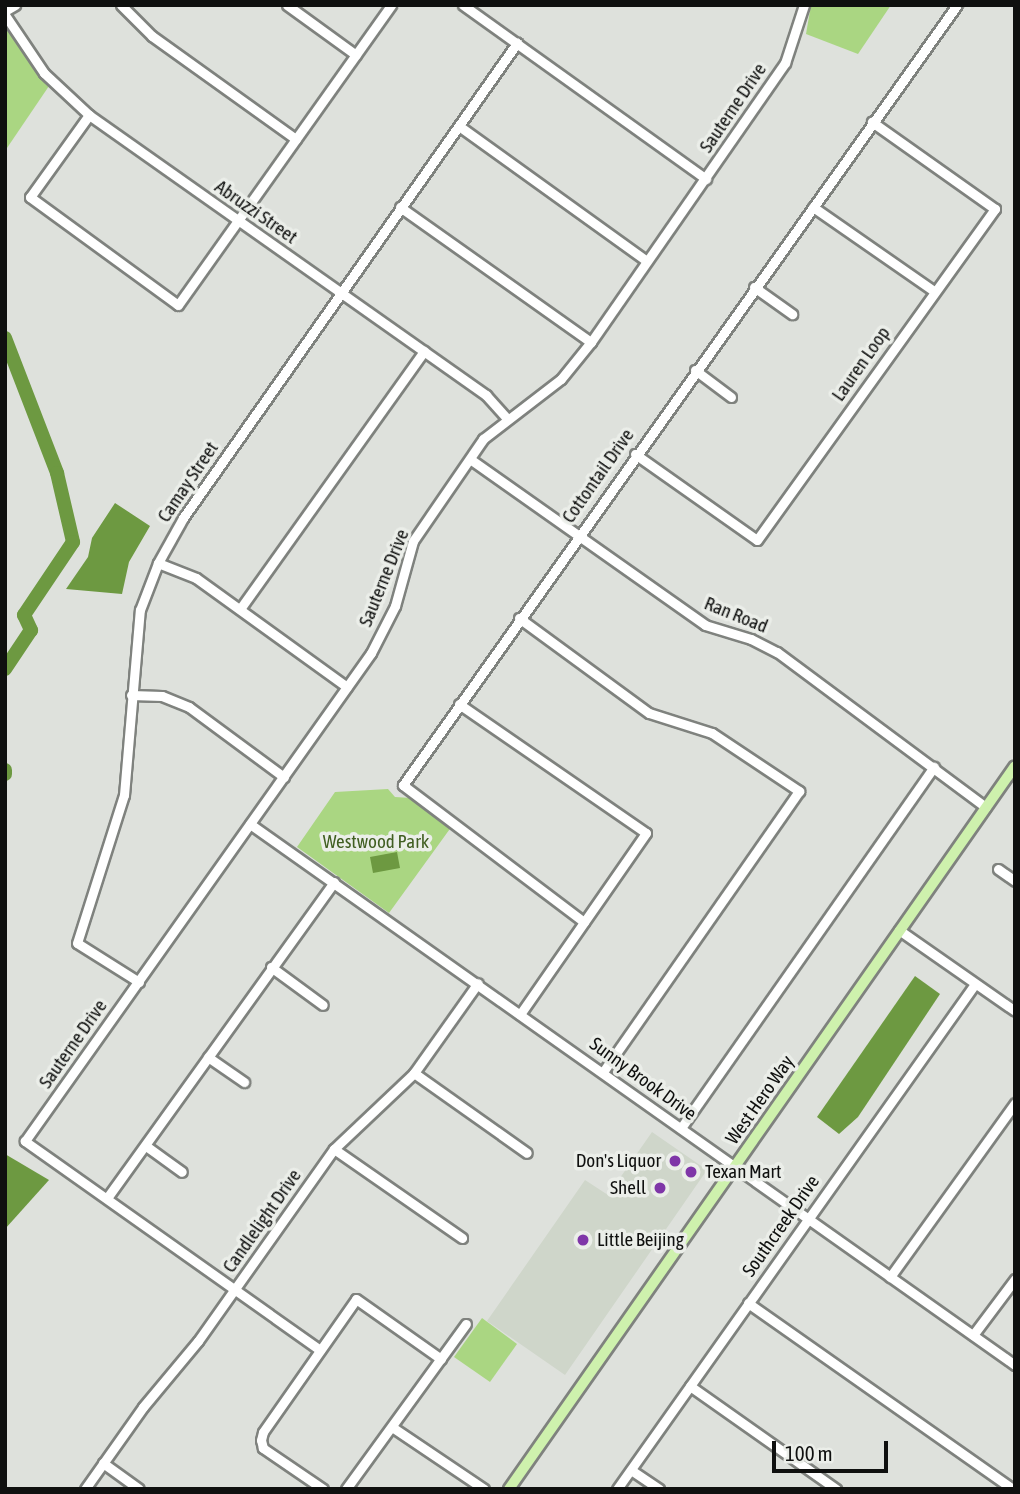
<!DOCTYPE html>
<style>
body{margin:0}
#map{position:relative;width:1020px;height:1494px;overflow:hidden;background:#dee1dc;font-family:"Asap Condensed",sans-serif}
div>[style]{position:absolute}
[style*='--x']{left:calc(var(--x)*1px);top:calc(var(--y)*1px);width:calc(var(--w)*1px);rotate:calc(var(--a)*1deg)}
.built>*{inset:0;background:#cfd6ca}
.green>*{inset:0;background:#aad682}
.water>*{inset:0;background:#6d9941}
.river>*{height:14px;margin:-7px;padding:0 7px;transform-origin:7px;border-radius:7px;background:#6d9941}
.roads{filter:drop-shadow(2px 0 #7f827e) drop-shadow(-2px 0 #7f827e) drop-shadow(0 2px #7f827e) drop-shadow(0 -2px #7f827e)}
.minor>*{height:9px;margin:-4.5px;padding:0 4.5px;transform-origin:4.5px;border-radius:4.5px;background:#fff}
.major>*{height:10px;margin:-5px;padding:0 5px;transform-origin:5px;border-radius:5px;background:#cef1ad}
.dots>*{width:19px;height:19px;translate:-50% -50%;box-sizing:border-box;border:4px solid #ebeee9;border-radius:50%}
span{translate:-50% -50%;white-space:nowrap;text-align:center;line-height:1.15;-webkit-text-stroke:7px #ebeee9;paint-order:stroke}
.street-label{font-size:19px;color:#0f100f}
.park-label{font-size:19px;color:#415f22}
.poi-label{font-size:19px;color:#0f100f}
.right{translate:-100% -50%;text-align:right}
.left{translate:0 -50%;text-align:left}
.frame{position:absolute;inset:0;border:7px solid #0f100f;pointer-events:none}
.scale{position:absolute;left:772px;top:1441px;width:116px;height:32px;box-sizing:border-box;border:4px solid #0f100f;border-top:0;padding-left:9px;font-size:21px;line-height:24px;white-space:nowrap;color:#0f100f;-webkit-text-stroke:5px #ebeee9;paint-order:stroke}
</style>
<div id="map">
<div class="built">
<i style="clip-path:polygon(652px 1132px,707px 1170px,565px 1375px,487px 1321px,585px 1180px,608px 1195px)"></i>
</div>
<div class="green">
<i style="clip-path:polygon(811px 5px,891px 5px,858px 54px,806px 34px)"></i>
<i style="clip-path:polygon(5px 25px,49px 86px,7px 148px,5px 147px)"></i>
<i style="clip-path:polygon(388px 789px,395px 797px,411px 798px,452px 826px,389px 913px,297px 847px,335px 792px)"></i>
<i style="clip-path:polygon(482px 1318px,517px 1344px,490px 1382px,454px 1357px)"></i>
</div>
<div class="water">
<i style="clip-path:polygon(115px 503px,150px 526px,129px 562px,122px 594px,66px 589px,88px 557px,92px 538px)"></i>
<i style="clip-path:polygon(397px 852px,400px 868px,373px 873px,370px 857px)"></i>
<i style="clip-path:polygon(915px 976px,940px 994px,858px 1117px,839px 1134px,817px 1117px)"></i>
<i style="clip-path:polygon(5px 1154px,49px 1180px,5px 1229px)"></i>
</div>
<div class="river">
<i style="--x:5;--y:338;--w:145;--a:68.9"></i>
<i style="--x:57;--y:473;--w:71;--a:76.9"></i>
<i style="--x:73;--y:542;--w:88;--a:123.9"></i>
<i style="--x:24;--y:615;--w:17;--a:65"></i>
<i style="--x:31;--y:630;--w:47;--a:123.7"></i>
<i style="--x:5;--y:770;--w:4;--a:90"></i>
</div>
<div class="roads">
<div class="minor">
<i style="--x:121;--y:5;--w:44;--a:45"></i>
<i style="--x:152;--y:36;--w:177;--a:35.6"></i>
<i style="--x:287;--y:5;--w:85;--a:35.9"></i>
<i style="--x:463;--y:5;--w:299;--a:35.6"></i>
<i style="--x:5;--y:11;--w:12;--a:-31"></i>
<i style="--x:5;--y:15;--w:70;--a:56.1"></i>
<i style="--x:44;--y:73;--w:62;--a:43"></i>
<i style="--x:89;--y:115;--w:486;--a:35.2"></i>
<i style="--x:486;--y:395;--w:30;--a:48"></i>
<i style="--x:89;--y:115;--w:101;--a:125.7"></i>
<i style="--x:30;--y:197;--w:183;--a:36.1"></i>
<i style="--x:178;--y:305;--w:368;--a:-54.6"></i>
<i style="--x:459;--y:126;--w:231;--a:35.7"></i>
<i style="--x:400;--y:207;--w:234;--a:35.3"></i>
<i style="--x:813;--y:207;--w:147;--a:34.8"></i>
<i style="--x:754;--y:287;--w:47;--a:35.4"></i>
<i style="--x:695;--y:370;--w:45;--a:36.9"></i>
<i style="--x:635;--y:454;--w:149;--a:35.2"></i>
<i style="--x:757;--y:540;--w:408;--a:-54.3"></i>
<i style="--x:995;--y:209;--w:151;--a:-144.7"></i>
<i style="--x:470;--y:459;--w:288;--a:35.2"></i>
<i style="--x:705;--y:625;--w:48;--a:16.9"></i>
<i style="--x:751;--y:639;--w:29;--a:27"></i>
<i style="--x:777;--y:652;--w:260;--a:36.6"></i>
<i style="--x:158;--y:563;--w:41;--a:21.5"></i>
<i style="--x:196;--y:578;--w:186;--a:35.8"></i>
<i style="--x:240;--y:609;--w:317;--a:-54.5"></i>
<i style="--x:519;--y:618;--w:161;--a:36.2"></i>
<i style="--x:649;--y:713;--w:66;--a:17.6"></i>
<i style="--x:712;--y:733;--w:105;--a:33.7"></i>
<i style="--x:799;--y:791;--w:343;--a:124.9"></i>
<i style="--x:131;--y:695;--w:31;--a:2"></i>
<i style="--x:162;--y:696;--w:29;--a:22"></i>
<i style="--x:189;--y:707;--w:118;--a:36.4"></i>
<i style="--x:459;--y:704;--w:227;--a:34.6"></i>
<i style="--x:646;--y:833;--w:221;--a:124.8"></i>
<i style="--x:250;--y:824;--w:937;--a:35.27"></i>
<i style="--x:998;--y:869;--w:21;--a:35"></i>
<i style="--x:584;--y:922;--w:227;--a:-142.9"></i>
<i style="--x:403;--y:785;--w:957;--a:-54.62"></i>
<i style="--x:899;--y:930;--w:141;--a:34.9"></i>
<i style="--x:271;--y:967;--w:64;--a:36.2"></i>
<i style="--x:139;--y:982;--w:73;--a:-147.8"></i>
<i style="--x:77;--y:943;--w:155;--a:-72.4"></i>
<i style="--x:124;--y:795;--w:186;--a:-85.1"></i>
<i style="--x:140;--y:610;--w:50;--a:-69"></i>
<i style="--x:158;--y:563;--w:51;--a:-60.9"></i>
<i style="--x:183;--y:518;--w:581;--a:-54.89"></i>
<i style="--x:208;--y:1057;--w:44;--a:34.8"></i>
<i style="--x:414;--y:1073;--w:138;--a:35.3"></i>
<i style="--x:681;--y:1128;--w:441;--a:-55"></i>
<i style="--x:146;--y:1146;--w:44;--a:35.8"></i>
<i style="--x:334;--y:1149;--w:156;--a:34.8"></i>
<i style="--x:107;--y:1198;--w:389;--a:-54.3"></i>
<i style="--x:890;--y:1277;--w:214;--a:-54.3"></i>
<i style="--x:748;--y:1303;--w:324;--a:35.1"></i>
<i style="--x:973;--y:1335;--w:70;--a:-53.1"></i>
<i style="--x:320;--y:1350;--w:362;--a:-144.7"></i>
<i style="--x:25;--y:1141;--w:598;--a:-54.66"></i>
<i style="--x:371;--y:653;--w:53;--a:-62.9"></i>
<i style="--x:395;--y:606;--w:67;--a:-74.5"></i>
<i style="--x:413;--y:541;--w:124;--a:-55.5"></i>
<i style="--x:483;--y:439;--w:98;--a:-37.6"></i>
<i style="--x:561;--y:379;--w:48;--a:-51"></i>
<i style="--x:591;--y:342;--w:340;--a:-55.2"></i>
<i style="--x:785;--y:63;--w:61;--a:-71.9"></i>
<i style="--x:690;--y:1386;--w:179;--a:35.2"></i>
<i style="--x:392;--y:1427;--w:111;--a:34"></i>
<i style="--x:103;--y:1463;--w:44;--a:35.8"></i>
<i style="--x:631;--y:1470;--w:34;--a:34"></i>
<i style="--x:85;--y:1489;--w:100;--a:-54.7"></i>
<i style="--x:143;--y:1407;--w:86;--a:-50.2"></i>
<i style="--x:198;--y:1341;--w:235;--a:-54.7"></i>
<i style="--x:334;--y:1149;--w:110;--a:-43.5"></i>
<i style="--x:414;--y:1073;--w:110;--a:-54.6"></i>
<i style="--x:323;--y:1489;--w:73;--a:-145.7"></i>
<i style="--x:263;--y:1448;--w:8;--a:-104"></i>
<i style="--x:261;--y:1440;--w:8;--a:-76"></i>
<i style="--x:263;--y:1432;--w:162;--a:-55"></i>
<i style="--x:356;--y:1299;--w:104;--a:35.2"></i>
<i style="--x:346;--y:1489;--w:204;--a:-54"></i>
<i style="--x:617;--y:1489;--w:619;--a:-54.67"></i>
</div>
<div class="major">
<i style="--x:509;--y:1489;--w:882;--a:-55.01"></i>
</div>
</div>
<div class="dots">
<i style="left:675px;top:1161px;background:#7f36a8"></i>
<i style="left:691px;top:1172px;background:#7f36a8"></i>
<i style="left:660px;top:1188px;background:#7f36a8"></i>
<i style="left:583px;top:1240px;background:#7f36a8"></i>
</div>
<div class="street-label">
<span style="left:733px;top:108px;rotate:-56deg">Sauterne Drive</span>
<span style="left:256px;top:212px;rotate:35deg">Abruzzi Street</span>
<span style="left:861px;top:364px;rotate:-55deg">Lauren Loop</span>
<span style="left:598px;top:476px;rotate:-55deg">Cottontail Drive</span>
<span style="left:188px;top:482px;rotate:-56deg">Camay Street</span>
<span style="left:384px;top:578px;rotate:-68deg">Sauterne Drive</span>
<span style="left:736px;top:615px;rotate:22deg">Ran Road</span>
<span style="left:73px;top:1044px;rotate:-55deg">Sauterne Drive</span>
<span style="left:643px;top:1079px;rotate:36deg">Sunny Brook Drive</span>
<span style="left:760px;top:1100px;rotate:-55deg">West Hero Way</span>
<span style="left:262px;top:1221px;rotate:-55deg">Candlelight Drive</span>
<span style="left:781px;top:1226px;rotate:-55deg">Southcreek Drive</span>
</div>
<div class="park-label">
<span style="left:376px;top:842px">Westwood Park</span>
</div>
<div class="poi-label">
<span class="right" style="left:661px;top:1161px">Don's Liquor</span>
<span class="left" style="left:705px;top:1172px">Texan Mart</span>
<span class="right" style="left:646px;top:1188px">Shell</span>
<span class="left" style="left:597px;top:1240px">Little Beijing</span>
</div>
<div class="frame"></div>
<div class="scale">100 m</div>
</div>
